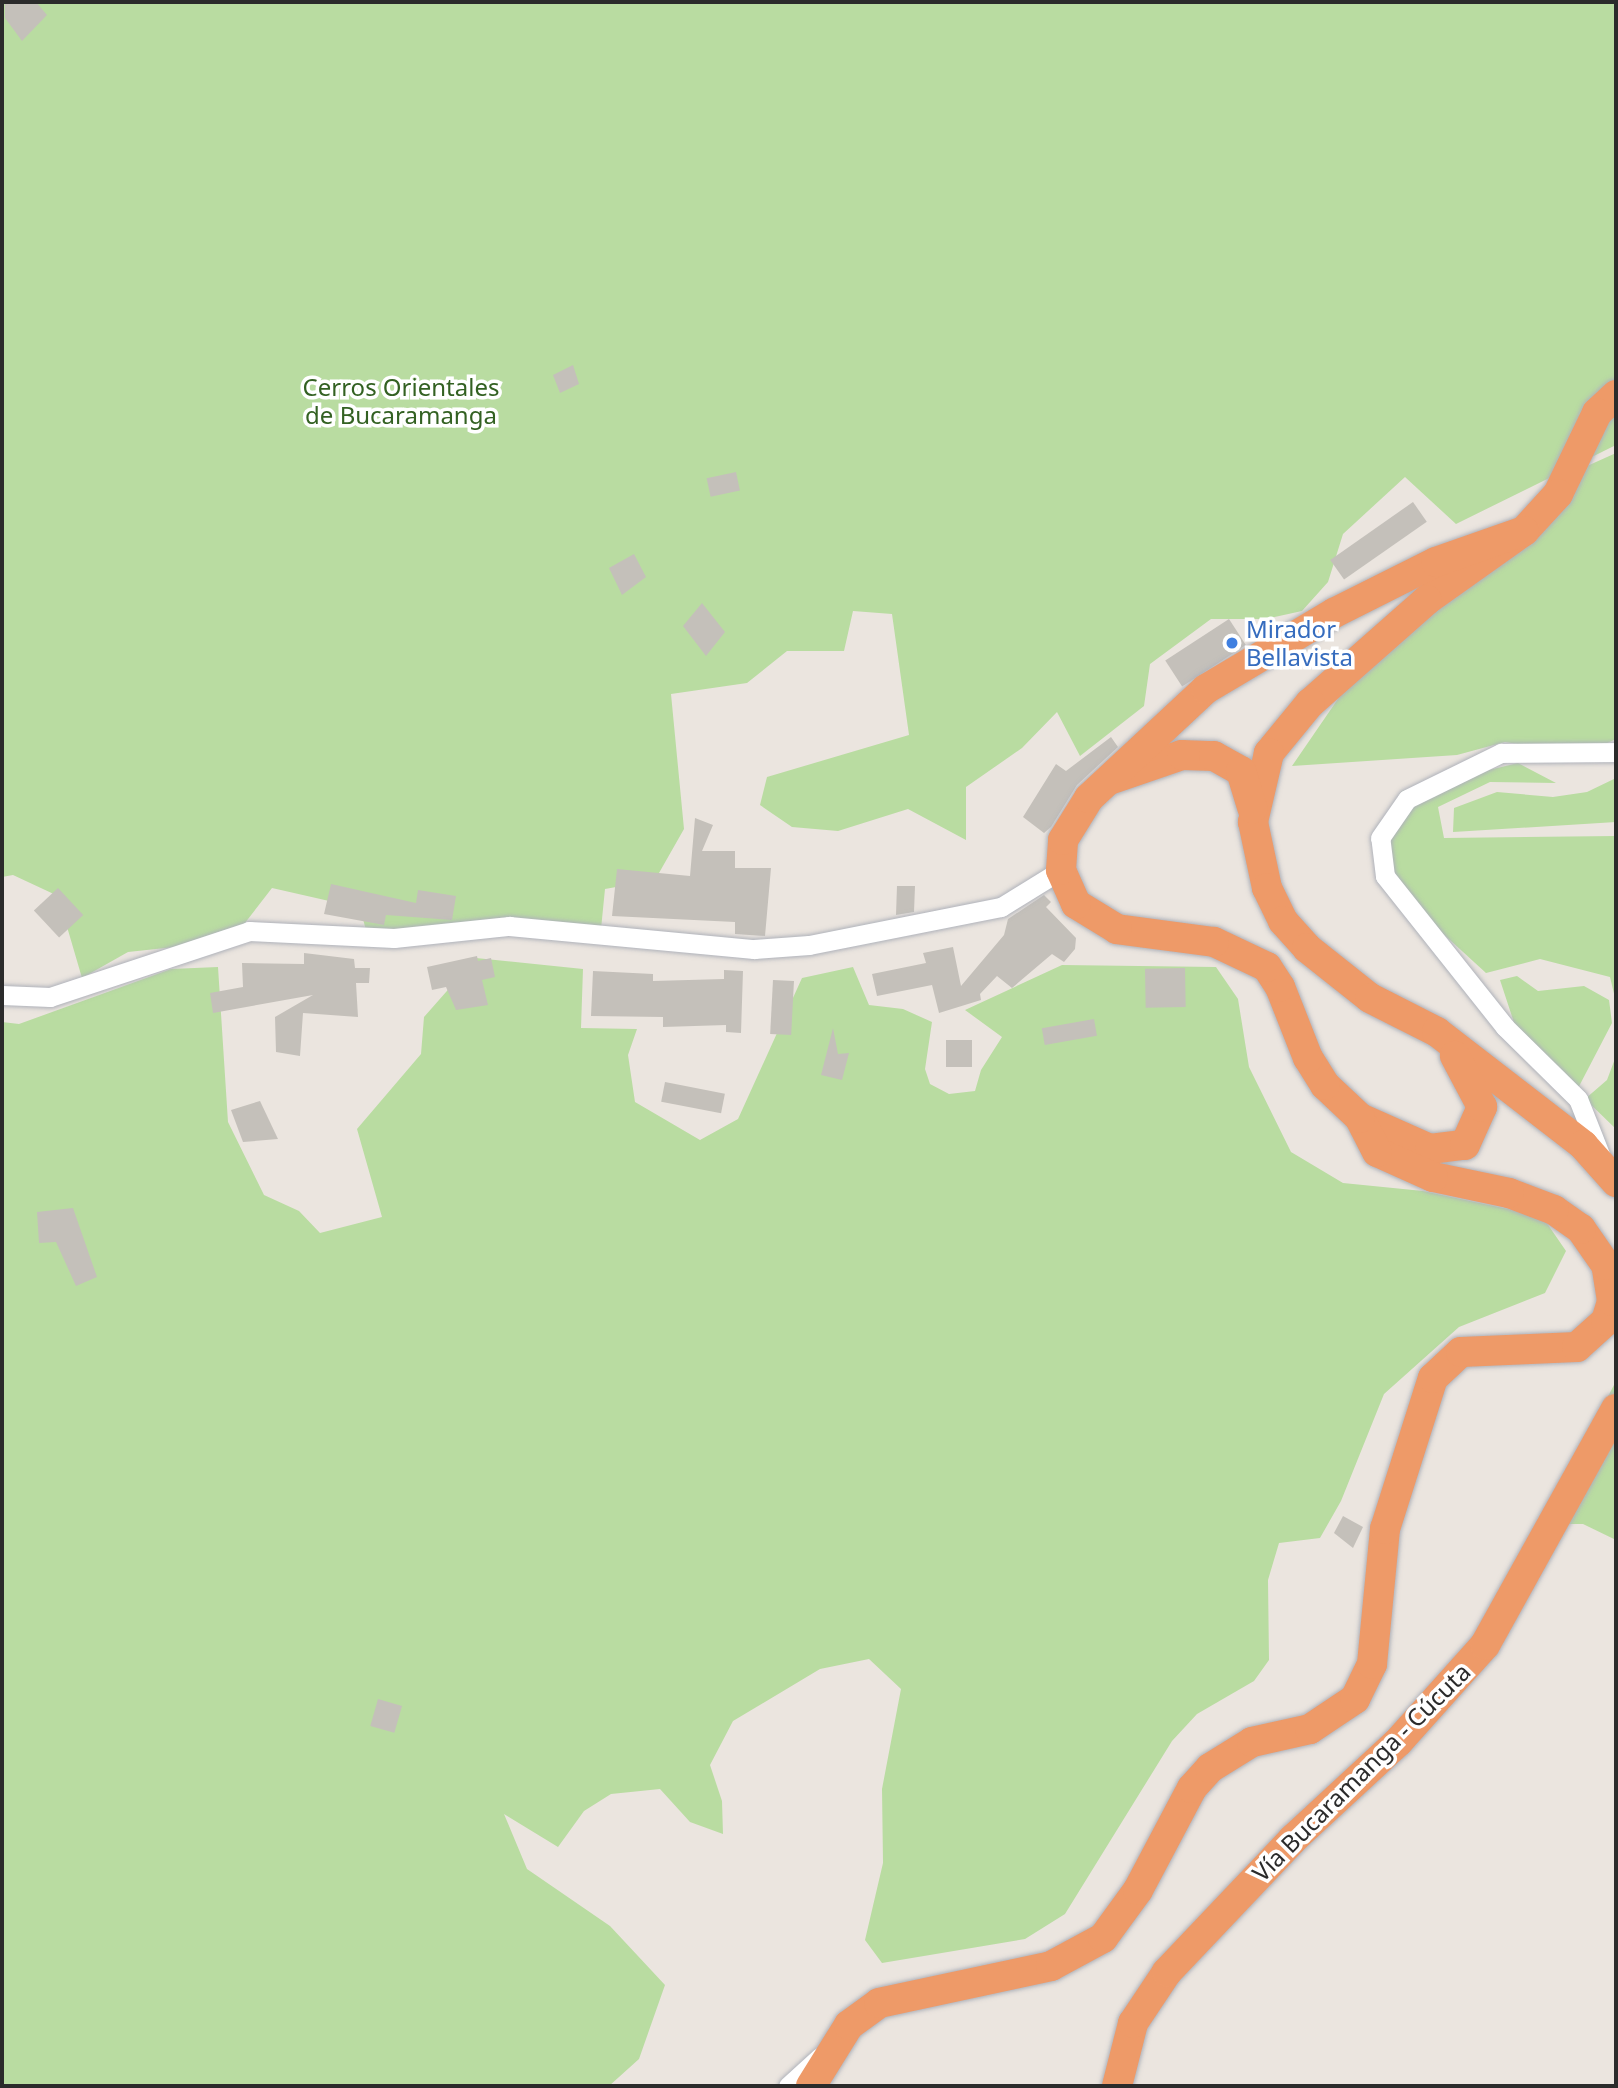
<!DOCTYPE html>
<meta charset="utf-8">
<style>
body{margin:0}
#map{position:relative;width:1618px;height:2088px;overflow:hidden;background:#ebe5df;font-family:"Noto Sans",sans-serif}
div>[style]{position:absolute}
.green>*{inset:0;background:#b9dca1}
.building>*{inset:0;background:#c4c0ba;transform-origin:0 0}
.roads{filter:drop-shadow(0 0 2px #afb2ba) drop-shadow(0 0 2px #afb2ba)}
.minor>*{height:19px;margin:-9.5px;padding:0 9.5px;transform-origin:9.5px;border-radius:9.5px;background:#fff}
.highway>*{height:30px;margin:-15px;padding:0 15px;transform-origin:15px;border-radius:15px;background:#ee9a68}
.dots>*{width:19px;height:19px;translate:-50% -50%;box-sizing:border-box;border:4px solid #fff;border-radius:50%}
span{translate:-50% -50%;white-space:nowrap;text-align:center;line-height:1.15;-webkit-text-stroke:7px #fff;paint-order:stroke}
.park-label{font-size:24px;color:#336122}
.shop-label{font-size:24px;color:#366cbe}
.left{translate:0 -50%;text-align:left}
.street-label{font-size:24px;color:#2b2b2b}
.frame{position:absolute;inset:0;border:4px solid #2b2b2b;pointer-events:none}
</style>
<div id="map">
<div class="green">
<i style="clip-path:polygon(2px 2px,1616px 2px,1616px 445px,1456px 524px,1405px 477px,1343px 534px,1328px 582px,1302px 611px,1266px 619px,1211px 619px,1150px 664px,1144px 706px,1080px 756px,1057px 712px,1022px 748px,966px 787px,966px 840px,908px 809px,838px 831px,792px 827px,760px 805px,767px 777px,909px 735px,892px 614px,853px 611px,844px 651px,787px 651px,747px 683px,671px 694px,684px 829px,655px 880px,605px 889px,600px 939px,475px 921px,370px 945px,360px 908px,272px 888px,231px 941px,128px 952px,82px 978px,58px 896px,13px 875px,2px 877px)"></i>
<i style="clip-path:polygon(1616px 453px,1616px 739px,1583px 754px,1505px 742px,1457px 755px,1292px 766px,1364px 661px,1471px 571px,1547px 484px)"></i>
<i style="clip-path:polygon(1518px 763px,1556px 783px,1490px 782px,1438px 807px,1444px 838px,1616px 836px,1616px 1002px,1610px 977px,1540px 959px,1486px 973px,1439px 930px,1374px 852px,1402px 791px)"></i>
<i style="clip-path:polygon(1616px 778px,1616px 822px,1453px 832px,1454px 808px,1497px 792px,1553px 797px,1587px 792px)"></i>
<i style="clip-path:polygon(476px 958px,583px 969px,581px 1028px,637px 1029px,628px 1055px,635px 1102px,700px 1140px,738px 1119px,802px 978px,853px 967px,869px 1005px,903px 1009px,932px 1022px,925px 1069px,930px 1084px,949px 1094px,975px 1091px,981px 1070px,1002px 1037px,965px 1010px,1062px 965px,1216px 967px,1238px 999px,1249px 1067px,1291px 1152px,1343px 1183px,1423px 1191px,1542px 1216px,1566px 1251px,1545px 1293px,1459px 1327px,1384px 1394px,1341px 1501px,1320px 1538px,1279px 1543px,1268px 1580px,1269px 1660px,1254px 1681px,1197px 1714px,1172px 1741px,1065px 1914px,1025px 1939px,882px 1963px,865px 1940px,883px 1863px,882px 1789px,901px 1689px,869px 1659px,820px 1669px,733px 1721px,710px 1765px,722px 1801px,723px 1834px,690px 1822px,660px 1789px,611px 1794px,584px 1811px,558px 1847px,504px 1814px,527px 1869px,610px 1926px,665px 1985px,639px 2059px,609px 2086px,2px 2086px,2px 1022px,19px 1024px,171px 969px,218px 967px,228px 1122px,264px 1195px,299px 1211px,320px 1233px,382px 1217px,357px 1129px,421px 1054px,424px 1017px)"></i>
<i style="clip-path:polygon(1517px 976px,1538px 991px,1584px 986px,1609px 1000px,1612px 1023px,1575px 1094px,1527px 1062px,1500px 980px)"></i>
<i style="clip-path:polygon(1616px 1056px,1616px 1129px,1585px 1099px,1607px 1080px)"></i>
<i style="clip-path:polygon(1616px 1381px,1616px 1540px,1583px 1524px,1543px 1524px)"></i>
</div>
<div class="building">
<i style="clip-path:polygon(5px 2px,36px 2px,47px 15px,22px 41px,5px 18px)"></i>
<i style="clip-path:polygon(573px 365px,579px 384px,560px 393px,553px 375px)"></i>
<i style="left:736px;top:472px;width:19px;height:30px;rotate:78deg"></i>
<i style="left:1413px;top:502px;width:24px;height:101px;rotate:55deg"></i>
<i style="clip-path:polygon(634px 554px,646px 577px,622px 595px,609px 568px)"></i>
<i style="clip-path:polygon(702px 603px,725px 632px,706px 656px,683px 626px)"></i>
<i style="left:1229px;top:619px;width:31px;height:76px;rotate:57deg"></i>
<i style="clip-path:polygon(1111px 737px,1118px 747px,1077px 785px,1051px 827px,1044px 833px,1023px 817px,1056px 764px,1066px 771px)"></i>
<i style="clip-path:polygon(695px 818px,713px 825px,702px 851px,735px 851px,735px 868px,771px 868px,765px 936px,735px 934px,735px 922px,612px 916px,617px 869px,690px 876px)"></i>
<i style="clip-path:polygon(331px 884px,416px 903px,418px 890px,456px 896px,452px 920px,386px 915px,384px 925px,324px 914px)"></i>
<i style="clip-path:polygon(897px 886px,915px 886px,914px 912px,896px 915px)"></i>
<i style="left:58px;top:888px;width:37px;height:33px;rotate:47deg"></i>
<i style="clip-path:polygon(1044px 895px,1051px 902px,1046px 907px,1076px 938px,1075px 949px,1064px 962px,1052px 954px,1012px 988px,997px 976px,980px 994px,981px 1000px,939px 1013px,932px 985px,877px 996px,872px 974px,926px 963px,923px 953px,953px 947px,961px 986px,1004px 935px,1008px 919px)"></i>
<i style="clip-path:polygon(304px 953px,354px 959px,355px 968px,370px 968px,369px 983px,356px 983px,358px 1017px,303px 1013px,300px 1056px,276px 1052px,275px 1017px,313px 995px,213px 1013px,210px 993px,243px 987px,242px 963px,304px 964px)"></i>
<i style="clip-path:polygon(477px 956px,478px 961px,491px 958px,495px 977px,482px 980px,488px 1005px,456px 1010px,446px 987px,432px 990px,427px 967px)"></i>
<i style="left:1185px;top:968px;width:39px;height:40px;rotate:89deg"></i>
<i style="clip-path:polygon(724px 970px,743px 971px,741px 1033px,726px 1032px,726px 1025px,663px 1027px,663px 1017px,591px 1016px,593px 971px,653px 974px,653px 981px,724px 979px)"></i>
<i style="left:773px;top:980px;width:21px;height:54px;rotate:3deg"></i>
<i style="left:1094px;top:1019px;width:17px;height:53px;rotate:80deg"></i>
<i style="clip-path:polygon(833px 1028px,838px 1054px,849px 1053px,842px 1080px,821px 1075px)"></i>
<i style="left:972px;top:1040px;width:27px;height:26px;rotate:90deg"></i>
<i style="left:665px;top:1082px;width:61px;height:20px;rotate:11deg"></i>
<i style="clip-path:polygon(260px 1101px,278px 1139px,243px 1142px,231px 1110px)"></i>
<i style="clip-path:polygon(73px 1208px,97px 1277px,76px 1286px,56px 1242px,39px 1243px,37px 1212px)"></i>
<i style="clip-path:polygon(1343px 1516px,1363px 1527px,1353px 1548px,1334px 1533px)"></i>
<i style="left:378px;top:1699px;width:25px;height:28px;rotate:16deg"></i>
</div>
<div class="roads">
<div class="minor">
<i style="left:2px;top:995px;width:48px;rotate:2.4deg"></i>
<i style="left:50px;top:997px;width:210px;rotate:-18.3deg"></i>
<i style="left:249px;top:931px;width:145px;rotate:2.8deg"></i>
<i style="left:394px;top:938px;width:116px;rotate:-6deg"></i>
<i style="left:509px;top:926px;width:246px;rotate:5.4deg"></i>
<i style="left:754px;top:949px;width:55px;rotate:-4.2deg"></i>
<i style="left:809px;top:945px;width:196px;rotate:-11.2deg"></i>
<i style="left:1001px;top:907px;width:70px;rotate:-31.7deg"></i>
<i style="left:1601px;top:1157px;width:62px;rotate:-111.6deg"></i>
<i style="left:1578px;top:1099px;width:103px;rotate:-135.4deg"></i>
<i style="left:1505px;top:1027px;width:193px;rotate:-128.5deg"></i>
<i style="left:1385px;top:876px;width:38px;rotate:-97deg"></i>
<i style="left:1380px;top:838px;width:47px;rotate:-55.3deg"></i>
<i style="left:1407px;top:799px;width:105px;rotate:-26.1deg"></i>
<i style="left:1501px;top:753px;width:115px;rotate:-0.5deg"></i>
<i style="left:788px;top:2086px;width:43px;rotate:-42.2deg"></i>
</div>
<div class="highway">
<i style="left:1616px;top:395px;width:26px;rotate:137deg"></i>
<i style="left:1597px;top:413px;width:90px;rotate:115.7deg"></i>
<i style="left:1558px;top:494px;width:50px;rotate:132.6deg"></i>
<i style="left:1524px;top:531px;width:119px;rotate:144.6deg"></i>
<i style="left:1427px;top:600px;width:156px;rotate:138.6deg"></i>
<i style="left:1310px;top:703px;width:65px;rotate:129.4deg"></i>
<i style="left:1269px;top:753px;width:71px;rotate:103.1deg"></i>
<i style="left:1253px;top:822px;width:67px;rotate:78deg"></i>
<i style="left:1267px;top:888px;width:37px;rotate:64deg"></i>
<i style="left:1283px;top:921px;width:36px;rotate:48deg"></i>
<i style="left:1307px;top:948px;width:80px;rotate:38.4deg"></i>
<i style="left:1370px;top:998px;width:75px;rotate:26.9deg"></i>
<i style="left:1437px;top:1032px;width:185px;rotate:37.7deg"></i>
<i style="left:1583px;top:1145px;width:50px;rotate:48.3deg"></i>
<i style="left:1109px;top:780px;width:77px;rotate:-18.9deg"></i>
<i style="left:1182px;top:755px;width:32px;rotate:2deg"></i>
<i style="left:1214px;top:756px;width:31px;rotate:29deg"></i>
<i style="left:1241px;top:771px;width:39px;rotate:73deg"></i>
<i style="left:1360px;top:1118px;width:77px;rotate:23.9deg"></i>
<i style="left:1430px;top:1149px;width:35px;rotate:-7deg"></i>
<i style="left:1465px;top:1145px;width:42px;rotate:-65.9deg"></i>
<i style="left:1482px;top:1107px;width:58px;rotate:-117.9deg"></i>
<i style="left:811px;top:2086px;width:72px;rotate:-58.1deg"></i>
<i style="left:849px;top:2025px;width:37px;rotate:-36deg"></i>
<i style="left:879px;top:2003px;width:176px;rotate:-12.1deg"></i>
<i style="left:1051px;top:1966px;width:59px;rotate:-28.3deg"></i>
<i style="left:1103px;top:1938px;width:59px;rotate:-53.9deg"></i>
<i style="left:1138px;top:1890px;width:115px;rotate:-62.1deg"></i>
<i style="left:1192px;top:1788px;width:27px;rotate:-48deg"></i>
<i style="left:1210px;top:1768px;width:49px;rotate:-31.8deg"></i>
<i style="left:1252px;top:1742px;width:59px;rotate:-12.6deg"></i>
<i style="left:1310px;top:1729px;width:54px;rotate:-33.7deg"></i>
<i style="left:1355px;top:1699px;width:39px;rotate:-64deg"></i>
<i style="left:1372px;top:1664px;width:136px;rotate:-84.5deg"></i>
<i style="left:1385px;top:1529px;width:158px;rotate:-72.4deg"></i>
<i style="left:1433px;top:1378px;width:38px;rotate:-43deg"></i>
<i style="left:1461px;top:1352px;width:116px;rotate:-2.5deg"></i>
<i style="left:1577px;top:1347px;width:39px;rotate:-42deg"></i>
<i style="left:1606px;top:1321px;width:21px;rotate:-73deg"></i>
<i style="left:1612px;top:1301px;width:36px;rotate:-99deg"></i>
<i style="left:1606px;top:1265px;width:44px;rotate:-124.8deg"></i>
<i style="left:1581px;top:1229px;width:33px;rotate:-145deg"></i>
<i style="left:1554px;top:1210px;width:48px;rotate:-159.3deg"></i>
<i style="left:1509px;top:1193px;width:78px;rotate:-168.1deg"></i>
<i style="left:1433px;top:1177px;width:61px;rotate:-155.9deg"></i>
<i style="left:1377px;top:1152px;width:38px;rotate:-117deg"></i>
<i style="left:1360px;top:1118px;width:48px;rotate:-136.7deg"></i>
<i style="left:1325px;top:1085px;width:32px;rotate:-122deg"></i>
<i style="left:1308px;top:1058px;width:76px;rotate:-111.5deg"></i>
<i style="left:1280px;top:987px;width:24px;rotate:-123deg"></i>
<i style="left:1267px;top:967px;width:59px;rotate:-154.7deg"></i>
<i style="left:1214px;top:942px;width:98px;rotate:-172.4deg"></i>
<i style="left:1117px;top:929px;width:48px;rotate:-148.6deg"></i>
<i style="left:1076px;top:904px;width:37px;rotate:-114deg"></i>
<i style="left:1061px;top:870px;width:30px;rotate:-86deg"></i>
<i style="left:1063px;top:840px;width:49px;rotate:-58.2deg"></i>
<i style="left:1089px;top:798px;width:160px;rotate:-43deg"></i>
<i style="left:1206px;top:689px;width:149px;rotate:-30.7deg"></i>
<i style="left:1334px;top:613px;width:114px;rotate:-26.6deg"></i>
<i style="left:1436px;top:562px;width:93px;rotate:-19.4deg"></i>
<i style="left:1117px;top:2086px;width:65px;rotate:-75.7deg"></i>
<i style="left:1133px;top:2023px;width:61px;rotate:-56.3deg"></i>
<i style="left:1167px;top:1972px;width:183px;rotate:-46.5deg"></i>
<i style="left:1293px;top:1839px;width:143px;rotate:-42.7deg"></i>
<i style="left:1398px;top:1742px;width:130px;rotate:-48.1deg"></i>
<i style="left:1485px;top:1645px;width:270px;rotate:-61deg"></i>
</div>
</div>
<div class="dots">
<i style="left:1232px;top:643px;background:#3f7fe0"></i>
</div>
<div class="park-label">
<span style="left:401px;top:401px">Cerros Orientales<br>de Bucaramanga</span>
</div>
<div class="shop-label">
<span class="left" style="left:1246px;top:643px">Mirador<br>Bellavista</span>
</div>
<div class="street-label">
<span style="left:1361px;top:1772px;rotate:-45deg">Vía Bucaramanga - Cúcuta</span>
</div>
<div class="frame"></div>
</div>
